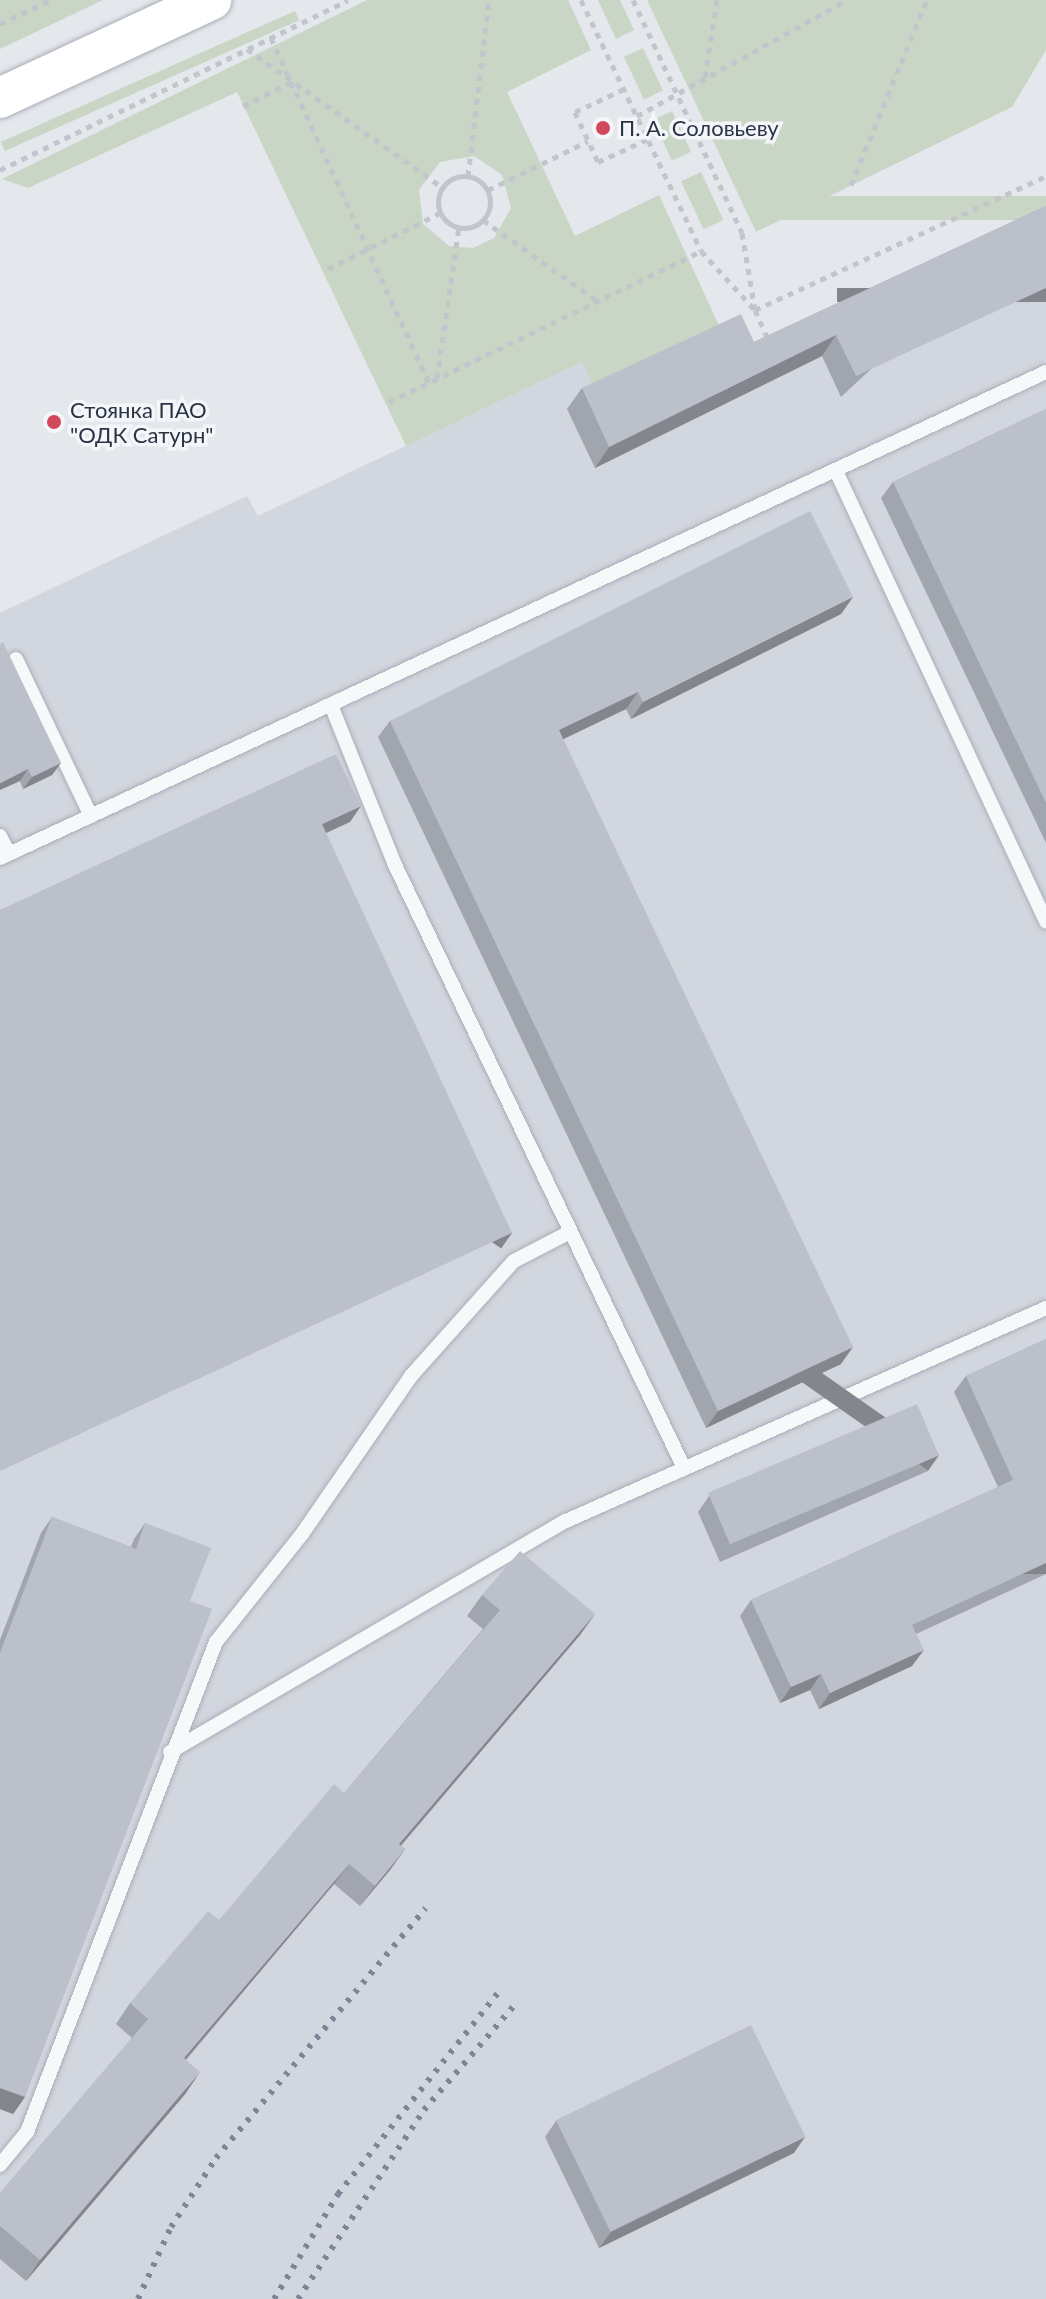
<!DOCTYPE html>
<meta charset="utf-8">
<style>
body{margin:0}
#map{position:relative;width:1046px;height:2299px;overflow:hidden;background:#e4e7ec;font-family:Lato,sans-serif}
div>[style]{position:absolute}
.built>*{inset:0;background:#d2d6de}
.green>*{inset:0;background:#c9d6c5;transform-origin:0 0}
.path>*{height:5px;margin-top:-2.5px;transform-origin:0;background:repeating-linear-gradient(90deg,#c2c5cb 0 6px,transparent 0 12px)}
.path>.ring{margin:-2.5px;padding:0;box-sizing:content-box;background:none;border:5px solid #c2c5cb;border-radius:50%}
.roads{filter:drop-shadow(0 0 2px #a9aeb7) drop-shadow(0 0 2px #a9aeb7)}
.lane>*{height:14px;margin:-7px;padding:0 7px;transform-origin:7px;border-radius:7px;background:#f7f8fa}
.secondary>*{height:40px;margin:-20px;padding:0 20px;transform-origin:20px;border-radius:20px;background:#fff}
.rail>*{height:6px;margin-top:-3px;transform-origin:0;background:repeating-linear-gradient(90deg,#7d8696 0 4px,transparent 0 12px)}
.wall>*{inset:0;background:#a1a5ae}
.shaded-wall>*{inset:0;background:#83868d;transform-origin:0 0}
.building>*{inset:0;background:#bbc0ca;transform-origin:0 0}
.dots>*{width:22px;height:22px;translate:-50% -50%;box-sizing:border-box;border:4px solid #f4f6f9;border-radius:50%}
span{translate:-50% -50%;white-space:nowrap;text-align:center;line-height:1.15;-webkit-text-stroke:7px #f4f6f9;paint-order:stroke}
.poi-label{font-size:22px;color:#2b3445}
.left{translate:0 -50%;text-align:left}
</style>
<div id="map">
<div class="built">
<i style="clip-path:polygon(1046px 220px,1046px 2299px,0 2299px,0 613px,247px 496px,258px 516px,582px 362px,739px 362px)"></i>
</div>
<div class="green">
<i style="clip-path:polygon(0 0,103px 0,0 49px)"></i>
<i style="clip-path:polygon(evenodd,367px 0,568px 0,591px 50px,507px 92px,575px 236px,659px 195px,721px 330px,598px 395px,582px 362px,406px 446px,237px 92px,28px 188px,2px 179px,367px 0,474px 156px,502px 175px,511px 208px,494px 238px,473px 248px,449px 246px,423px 224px,419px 190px,440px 162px,474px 156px)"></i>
<i style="clip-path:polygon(598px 0,620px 0,634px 30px,616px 39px)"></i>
<i style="clip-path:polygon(647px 0,1046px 0,1046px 50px,1012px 107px,756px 232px)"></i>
<i style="left:295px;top:11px;width:10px;height:322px;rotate:66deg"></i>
<i style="left:643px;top:48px;width:47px;height:21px;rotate:65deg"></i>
<i style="left:672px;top:111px;width:45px;height:21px;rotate:65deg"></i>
<i style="left:701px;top:172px;width:53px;height:22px;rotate:65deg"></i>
<i style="left:1046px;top:196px;width:24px;height:276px;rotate:90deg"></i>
</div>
<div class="path">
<i style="left:581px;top:0;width:278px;rotate:64.4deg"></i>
<i style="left:701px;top:251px;width:80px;rotate:47.5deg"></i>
<i style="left:755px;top:310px;width:320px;rotate:-24.7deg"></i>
<i style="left:633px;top:0;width:257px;rotate:64.9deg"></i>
<i style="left:742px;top:233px;width:78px;rotate:80.4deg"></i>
<i style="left:755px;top:310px;width:32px;rotate:66deg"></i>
<i style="left:0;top:24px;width:55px;rotate:-25.6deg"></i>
<i style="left:271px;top:38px;width:379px;rotate:65.4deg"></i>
<i style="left:247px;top:49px;width:239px;rotate:35.3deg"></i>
<i style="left:705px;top:77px;width:78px;rotate:-81.1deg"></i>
<i style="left:624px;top:89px;width:54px;rotate:154.9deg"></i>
<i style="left:575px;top:112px;width:55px;rotate:65.3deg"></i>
<i style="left:598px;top:162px;width:55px;rotate:-24.7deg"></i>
<i style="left:243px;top:106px;width:55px;rotate:-26.1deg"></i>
<i style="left:637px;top:116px;width:240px;rotate:-28.9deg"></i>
<i style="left:0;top:170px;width:387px;rotate:-26deg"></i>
<i class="ring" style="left:438px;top:176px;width:47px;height:47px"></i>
<i style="left:468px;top:176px;width:177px;rotate:-83.2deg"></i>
<i style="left:851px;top:185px;width:200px;rotate:-67.7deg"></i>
<i style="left:488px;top:190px;width:111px;rotate:-26.1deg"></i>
<i style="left:483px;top:220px;width:141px;rotate:35.2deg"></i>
<i style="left:328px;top:269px;width:125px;rotate:-26.6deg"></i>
<i style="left:437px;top:378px;width:153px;rotate:-81.7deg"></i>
<i style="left:389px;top:402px;width:347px;rotate:-25.8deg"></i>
</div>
<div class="roads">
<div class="lane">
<i style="left:836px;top:471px;width:497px;rotate:65deg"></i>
<i style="left:16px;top:659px;width:174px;rotate:64.5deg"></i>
<i style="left:331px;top:705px;width:172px;rotate:68.2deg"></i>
<i style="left:395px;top:865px;width:669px;rotate:64.39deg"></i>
<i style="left:0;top:836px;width:20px;rotate:63deg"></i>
<i style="left:0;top:858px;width:1153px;rotate:-24.92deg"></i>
<i style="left:170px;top:1752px;width:458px;rotate:-30.3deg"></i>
<i style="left:566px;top:1521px;width:525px;rotate:-23.93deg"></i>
<i style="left:0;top:2165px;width:43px;rotate:-50.7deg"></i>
<i style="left:27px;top:2132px;width:525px;rotate:-68.91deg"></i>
<i style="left:216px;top:1642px;width:138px;rotate:-51.5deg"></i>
<i style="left:302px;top:1534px;width:192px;rotate:-55.4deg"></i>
<i style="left:411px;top:1376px;width:154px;rotate:-48.2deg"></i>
<i style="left:514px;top:1261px;width:63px;rotate:-27.4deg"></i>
</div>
<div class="secondary">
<i style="left:0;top:98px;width:233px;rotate:-24.9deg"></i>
</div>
</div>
<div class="rail">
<i style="left:138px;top:2299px;width:79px;rotate:-65.4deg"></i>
<i style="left:171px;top:2227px;width:82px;rotate:-56.9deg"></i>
<i style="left:216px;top:2158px;width:326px;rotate:-50deg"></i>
<i style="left:274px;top:2299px;width:123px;rotate:-58.6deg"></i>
<i style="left:338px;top:2194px;width:256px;rotate:-51.5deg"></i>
<i style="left:298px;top:2299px;width:227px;rotate:-56.3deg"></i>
<i style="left:424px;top:2110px;width:136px;rotate:-49.2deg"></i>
</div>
<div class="wall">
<i style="clip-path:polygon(1046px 206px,841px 397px,822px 356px,595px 468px,567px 409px,582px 388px,754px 342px)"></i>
<i style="clip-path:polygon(1046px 409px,1046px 843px,881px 498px,893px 482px)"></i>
<i style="clip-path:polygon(853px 597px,841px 614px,631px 719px,626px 709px,563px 739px,841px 1364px,706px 1428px,378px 737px,390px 721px)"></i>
<i style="clip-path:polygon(0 644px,61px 763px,52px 775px,23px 789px,20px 781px)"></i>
<i style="clip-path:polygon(1046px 1339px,1046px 1574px,916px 1634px,912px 1666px,819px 1709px,810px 1690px,780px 1703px,740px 1616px,751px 1600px,998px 1487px,954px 1392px,966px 1376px)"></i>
<i style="clip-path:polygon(939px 1455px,928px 1471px,720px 1562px,698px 1512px,709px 1496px)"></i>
<i style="clip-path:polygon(52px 1517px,131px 1547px,134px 1539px,145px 1523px,190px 1601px,25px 2097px,13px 2114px,0 2109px,0 1640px,41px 1533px)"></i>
<i style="clip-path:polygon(482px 1595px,595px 1614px,580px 1635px,401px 1846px,405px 1849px,390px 1870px,360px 1906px,334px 1884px,186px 2060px,186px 2093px,26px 2281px,0 2259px,0 2193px,132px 2038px,116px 2024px,130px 2003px,219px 1920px,344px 1793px,483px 1629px,467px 1616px)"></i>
<i style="clip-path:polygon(556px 2121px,794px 2153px,599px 2248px,545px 2137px)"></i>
</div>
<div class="shaded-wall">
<i style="left:1046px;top:288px;width:14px;height:209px;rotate:90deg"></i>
<i style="clip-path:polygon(836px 335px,822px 356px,595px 468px,609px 447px)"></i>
<i style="clip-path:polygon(853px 597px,841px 614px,631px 719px,643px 702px)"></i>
<i style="clip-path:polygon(638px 692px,626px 709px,547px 747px,559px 730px)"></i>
<i style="clip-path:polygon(61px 763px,52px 775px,23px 789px,32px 777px)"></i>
<i style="clip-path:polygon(28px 769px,20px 781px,0 790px,0 783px)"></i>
<i style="clip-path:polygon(361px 806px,350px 822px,311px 840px,322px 824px)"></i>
<i style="left:512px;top:1233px;width:19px;height:565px;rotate:125deg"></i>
<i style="clip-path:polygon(853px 1347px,841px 1364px,706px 1428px,718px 1411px)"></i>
<i style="left:939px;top:1455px;width:19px;height:227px;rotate:125deg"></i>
<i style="left:1046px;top:1563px;width:11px;height:148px;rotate:90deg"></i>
<i style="clip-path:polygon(595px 1614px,580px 1635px,384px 1865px,399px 1844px)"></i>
<i style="clip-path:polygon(924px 1650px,912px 1666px,819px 1709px,830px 1693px)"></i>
<i style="clip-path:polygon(821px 1674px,810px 1690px,780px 1703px,791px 1687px)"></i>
<i style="clip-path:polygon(405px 1849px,390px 1870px,360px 1906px,375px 1886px)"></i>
<i style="clip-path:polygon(349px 1864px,334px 1884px,169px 2079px,184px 2058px)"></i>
<i style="clip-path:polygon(200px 2072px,186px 2093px,26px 2281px,40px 2260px)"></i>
<i style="clip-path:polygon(0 2088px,25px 2097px,13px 2114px,0 2109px)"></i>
<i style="clip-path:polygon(805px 2137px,794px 2153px,599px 2248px,611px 2232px)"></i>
</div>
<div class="building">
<i style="clip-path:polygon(1046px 206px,1046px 288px,856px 376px,836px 335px,609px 447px,582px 388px,741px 314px,754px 342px)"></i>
<i style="clip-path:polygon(1046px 409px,1046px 803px,893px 482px)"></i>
<i style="clip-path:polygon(810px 511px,853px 597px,643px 702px,638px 692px,559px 730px,853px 1347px,718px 1411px,390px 721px)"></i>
<i style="clip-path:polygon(3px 642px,61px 763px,32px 777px,28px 769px,0 783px,0 644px)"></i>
<i style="clip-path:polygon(336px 754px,361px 806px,322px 824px,512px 1233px,0 1471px,0 910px)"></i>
<i style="clip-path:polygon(1046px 1339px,1046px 1563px,912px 1625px,924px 1650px,830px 1693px,821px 1674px,791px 1687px,751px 1600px,1013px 1480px,966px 1376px)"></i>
<i style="left:917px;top:1404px;width:56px;height:227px;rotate:67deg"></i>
<i style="clip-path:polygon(52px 1517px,136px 1549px,145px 1523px,211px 1548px,190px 1601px,212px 1609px,25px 2097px,0 2088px,0 1653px)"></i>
<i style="clip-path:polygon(520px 1551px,595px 1614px,399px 1844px,405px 1849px,375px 1886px,349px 1864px,184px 2058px,200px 2072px,40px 2260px,0 2226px,0 2193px,148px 2019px,130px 2003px,208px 1911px,219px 1920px,334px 1784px,344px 1793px,500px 1610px,482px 1595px)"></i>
<i style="left:751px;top:2025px;width:124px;height:217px;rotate:64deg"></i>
</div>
<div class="dots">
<i style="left:603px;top:128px;background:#d1495b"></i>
<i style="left:54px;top:422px;background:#d1495b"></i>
</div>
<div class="poi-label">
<span class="left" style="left:619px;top:128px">П. А. Соловьеву</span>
<span class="left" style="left:70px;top:422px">Стоянка ПАО<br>"ОДК Сатурн"</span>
</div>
</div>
